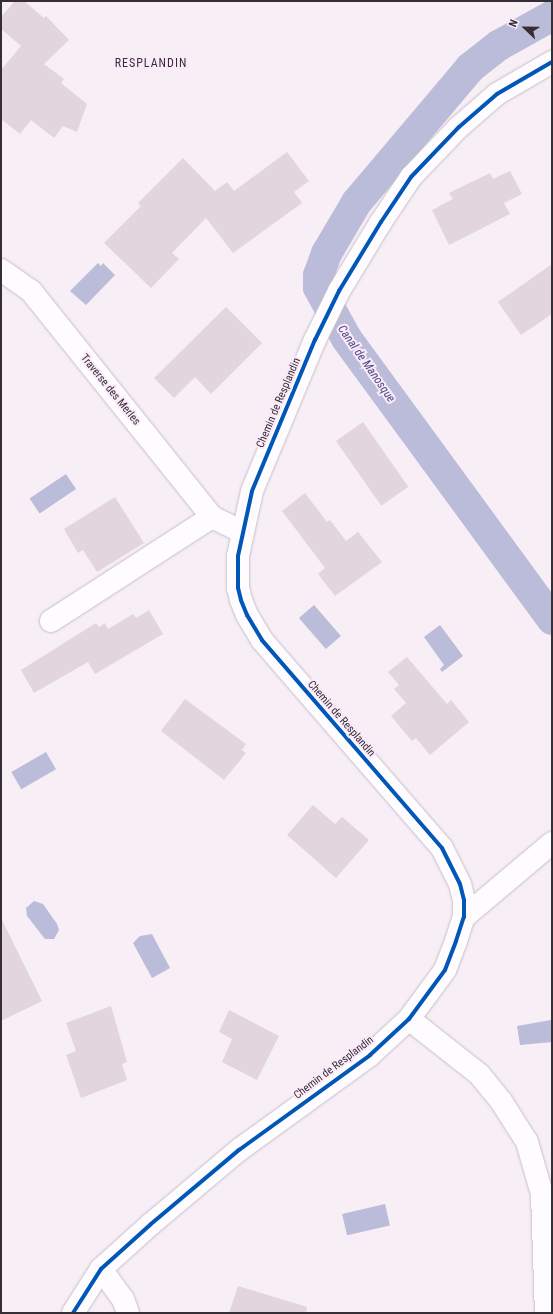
<!DOCTYPE html>
<style>
body{margin:0}
#map{position:relative;width:553px;height:1314px;overflow:hidden;background:#f8eef6;font-family:"Roboto Condensed",sans-serif}
div>[style]{position:absolute}
.water>*{inset:0;background:#bbbcd9;transform-origin:0 0}
.canal>*{height:31px;margin:-15.5px;padding:0 15.5px;transform-origin:15.5px;border-radius:15.5px;background:#bbbcd9}
.building>*{inset:0;background:#e2d5dc;transform-origin:0 0}
.roads{filter:drop-shadow(0 0 1px #c6bfc6) drop-shadow(0 0 1px #c6bfc6)}
.minor>*{height:22px;margin:-11px;padding:0 11px;transform-origin:11px;border-radius:11px;background:#fefcfe}
.tertiary>*{height:22px;margin:-11px;padding:0 11px;transform-origin:11px;border-radius:11px;background:#fefcfe}
.cycleway>*{height:4px;margin:-2px;padding:0 2px;transform-origin:2px;border-radius:2px;background:#0057b8}
span{translate:-50% -50%;white-space:nowrap;text-align:center;line-height:1.15;-webkit-text-stroke:4px #fbebfa;paint-order:stroke}
.street-label{font-size:11px;color:#352f35}
.neighbourhood-label{font-size:12px;color:#352f35;letter-spacing:1px}
.water-label{font-size:12px;color:#494c81;font-style:italic}
.frame{position:absolute;inset:0;border:2px solid #352f35;pointer-events:none}
.north{position:absolute;left:505px;top:8px;width:40px;height:40px;-webkit-text-stroke:3px #fbebfa;paint-order:stroke;rotate:292deg;font-size:11px;font-weight:700;line-height:16px;text-align:center;color:#352f35}
.north::after{content:'';display:block;margin:auto;width:14px;height:18px;background:#352f35;clip-path:polygon(50% 0,100% 100%,50% 72%,0 100%)}
</style>
<div id="map">
<div class="water">
<i style="clip-path:polygon(98px 263px,101px 266px,103px 263px,115px 275px,86px 305px,70px 291px)"></i>
<i style="left:66px;top:474px;width:18px;height:44px;rotate:56deg"></i>
<i style="left:314px;top:605px;width:41px;height:20px;rotate:49deg"></i>
<i style="clip-path:polygon(440px 625px,463px 656px,442px 672px,440px 669px,444px 665px,424px 637px)"></i>
<i style="left:46px;top:752px;width:20px;height:40px;rotate:60deg"></i>
<i style="clip-path:polygon(34px 901px,43px 904px,57px 924px,59px 930px,54px 939px,45px 939px,27px 916px,26px 908px)"></i>
<i style="clip-path:polygon(152px 934px,170px 968px,152px 978px,133px 943px,140px 936px)"></i>
<i style="clip-path:polygon(551px 1020px,552px 1042px,520px 1045px,517px 1026px)"></i>
<i style="left:385px;top:1204px;width:22px;height:44px;rotate:77deg"></i>
</div>
<div class="canal">
<i style="left:552px;top:15px;width:62px;rotate:150.9deg"></i>
<i style="left:498px;top:45px;width:36px;rotate:142deg"></i>
<i style="left:470px;top:67px;width:177px;rotate:130.2deg"></i>
<i style="left:356px;top:202px;width:59px;rotate:120.5deg"></i>
<i style="left:326px;top:253px;width:23px;rotate:110deg"></i>
<i style="left:318px;top:275px;width:12px;rotate:90deg"></i>
<i style="left:318px;top:287px;width:58px;rotate:61.2deg"></i>
<i style="left:346px;top:338px;width:348px;rotate:53.8deg"></i>
</div>
<div class="building">
<i style="clip-path:polygon(15px 1px,24px 1px,44px 18px,46px 16px,69px 40px,44px 64px,64px 79px,61px 83px,87px 104px,77px 132px,63px 126px,54px 138px,31px 120px,20px 134px,1px 119px,1px 70px,21px 46px,1px 29px,1px 17px)"></i>
<i style="clip-path:polygon(287px 152px,309px 181px,294px 192px,302px 203px,233px 253px,206px 218px,172px 253px,179px 259px,151px 288px,104px 243px,141px 206px,138px 203px,183px 158px,215px 191px,227px 182px,234px 191px)"></i>
<i style="clip-path:polygon(510px 171px,522px 194px,504px 203px,510px 214px,449px 245px,432px 210px,453px 199px,449px 193px,490px 173px,493px 179px)"></i>
<i style="clip-path:polygon(552px 264px,552px 314px,521px 335px,498px 302px)"></i>
<i style="clip-path:polygon(226px 307px,262px 343px,211px 394px,195px 377px,174px 398px,154px 378px)"></i>
<i style="left:363px;top:422px;width:79px;height:33px;rotate:55deg"></i>
<i style="clip-path:polygon(305px 493px,327px 522px,330px 520px,346px 541px,358px 532px,382px 562px,335px 596px,318px 574px,325px 568px,282px 511px)"></i>
<i style="clip-path:polygon(115px 497px,144px 543px,97px 572px,83px 550px,78px 553px,64px 529px)"></i>
<i style="clip-path:polygon(149px 610px,163px 634px,95px 674px,88px 662px,34px 693px,21px 670px,96px 623px,99px 627px,105px 623px,108px 629px,133px 614px,136px 618px)"></i>
<i style="clip-path:polygon(407px 657px,447px 704px,451px 700px,469px 722px,430px 755px,416px 738px,412px 741px,391px 716px,406px 703px,394px 689px,399px 685px,388px 672px)"></i>
<i style="clip-path:polygon(185px 699px,246px 744px,242px 750px,246px 753px,224px 780px,161px 731px)"></i>
<i style="clip-path:polygon(313px 805px,335px 824px,342px 817px,369px 840px,336px 878px,287px 835px)"></i>
<i style="clip-path:polygon(1px 918px,42px 1001px,1px 1021px)"></i>
<i style="clip-path:polygon(111px 1006px,127px 1062px,122px 1064px,127px 1080px,81px 1098px,66px 1055px,76px 1051px,66px 1023px)"></i>
<i style="clip-path:polygon(229px 1010px,279px 1036px,257px 1080px,222px 1062px,232px 1039px,219px 1032px)"></i>
<i style="clip-path:polygon(238px 1286px,307px 1307px,306px 1313px,229px 1313px)"></i>
</div>
<div class="roads">
<div class="minor">
<i style="left:1px;top:270px;width:37px;rotate:35deg"></i>
<i style="left:31px;top:291px;width:290px;rotate:51.3deg"></i>
<i style="left:212px;top:517px;width:32px;rotate:26deg"></i>
<i style="left:51px;top:621px;width:192px;rotate:-32.9deg"></i>
<i style="left:464px;top:917px;width:115px;rotate:-40.1deg"></i>
<i style="left:409px;top:1019px;width:89px;rotate:38.2deg"></i>
<i style="left:479px;top:1074px;width:35px;rotate:51deg"></i>
<i style="left:501px;top:1101px;width:49px;rotate:57.6deg"></i>
<i style="left:527px;top:1142px;width:54px;rotate:73.9deg"></i>
<i style="left:542px;top:1194px;width:119px;rotate:88.1deg"></i>
<i style="left:101px;top:1269px;width:37px;rotate:54deg"></i>
<i style="left:123px;top:1299px;width:15px;rotate:70deg"></i>
</div>
<div class="tertiary">
<i style="left:73px;top:1313px;width:52px;rotate:-57.5deg"></i>
<i style="left:101px;top:1269px;width:67px;rotate:-42deg"></i>
<i style="left:151px;top:1224px;width:115px;rotate:-40.1deg"></i>
<i style="left:239px;top:1150px;width:162px;rotate:-35.9deg"></i>
<i style="left:370px;top:1055px;width:53px;rotate:-42.7deg"></i>
<i style="left:409px;top:1019px;width:61px;rotate:-53.7deg"></i>
<i style="left:445px;top:970px;width:31px;rotate:-69deg"></i>
<i style="left:456px;top:941px;width:25px;rotate:-72deg"></i>
<i style="left:464px;top:917px;width:17px;rotate:-90deg"></i>
<i style="left:464px;top:900px;width:16px;rotate:-104deg"></i>
<i style="left:460px;top:884px;width:40px;rotate:-116.6deg"></i>
<i style="left:442px;top:848px;width:275px;rotate:-130.9deg"></i>
<i style="left:262px;top:640px;width:29px;rotate:-121deg"></i>
<i style="left:247px;top:615px;width:16px;rotate:-112deg"></i>
<i style="left:241px;top:600px;width:12px;rotate:-104deg"></i>
<i style="left:238px;top:588px;width:32px;rotate:-90deg"></i>
<i style="left:238px;top:556px;width:66px;rotate:-77.8deg"></i>
<i style="left:252px;top:491px;width:164px;rotate:-67.4deg"></i>
<i style="left:315px;top:340px;width:55px;rotate:-63.9deg"></i>
<i style="left:339px;top:291px;width:81px;rotate:-58.7deg"></i>
<i style="left:381px;top:222px;width:54px;rotate:-56.3deg"></i>
<i style="left:411px;top:177px;width:69px;rotate:-46.2deg"></i>
<i style="left:459px;top:127px;width:50px;rotate:-41deg"></i>
<i style="left:497px;top:94px;width:64px;rotate:-30.2deg"></i>
</div>
</div>
<div class="cycleway">
<i style="left:73px;top:1313px;width:52px;rotate:-57.5deg"></i>
<i style="left:101px;top:1269px;width:67px;rotate:-42deg"></i>
<i style="left:151px;top:1224px;width:115px;rotate:-40.1deg"></i>
<i style="left:239px;top:1150px;width:162px;rotate:-35.9deg"></i>
<i style="left:370px;top:1055px;width:53px;rotate:-42.7deg"></i>
<i style="left:409px;top:1019px;width:61px;rotate:-53.7deg"></i>
<i style="left:445px;top:970px;width:31px;rotate:-69deg"></i>
<i style="left:456px;top:941px;width:25px;rotate:-72deg"></i>
<i style="left:464px;top:917px;width:17px;rotate:-90deg"></i>
<i style="left:464px;top:900px;width:16px;rotate:-104deg"></i>
<i style="left:460px;top:884px;width:40px;rotate:-116.6deg"></i>
<i style="left:442px;top:848px;width:275px;rotate:-130.9deg"></i>
<i style="left:262px;top:640px;width:29px;rotate:-121deg"></i>
<i style="left:247px;top:615px;width:16px;rotate:-112deg"></i>
<i style="left:241px;top:600px;width:12px;rotate:-104deg"></i>
<i style="left:238px;top:588px;width:32px;rotate:-90deg"></i>
<i style="left:238px;top:556px;width:66px;rotate:-77.8deg"></i>
<i style="left:252px;top:491px;width:164px;rotate:-67.4deg"></i>
<i style="left:315px;top:340px;width:55px;rotate:-63.9deg"></i>
<i style="left:339px;top:291px;width:81px;rotate:-58.7deg"></i>
<i style="left:381px;top:222px;width:54px;rotate:-56.3deg"></i>
<i style="left:411px;top:177px;width:69px;rotate:-46.2deg"></i>
<i style="left:459px;top:127px;width:50px;rotate:-41deg"></i>
<i style="left:497px;top:94px;width:64px;rotate:-30.2deg"></i>
</div>
<div class="street-label">
<span style="left:110px;top:390px;rotate:51deg">Traverse des Merles</span>
<span style="left:279px;top:403px;rotate:-67deg">Chemin de Resplandin</span>
<span style="left:341px;top:719px;rotate:49deg">Chemin de Resplandin</span>
<span style="left:334px;top:1068px;rotate:-37deg">Chemin de Resplandin</span>
</div>
<div class="neighbourhood-label">
<span style="left:151px;top:64px">RESPLANDIN</span>
</div>
<div class="water-label">
<span style="left:366px;top:364px;rotate:55deg">Canal de Manosque</span>
</div>
<div class="frame"></div>
<div class="north">N</div>
</div>
